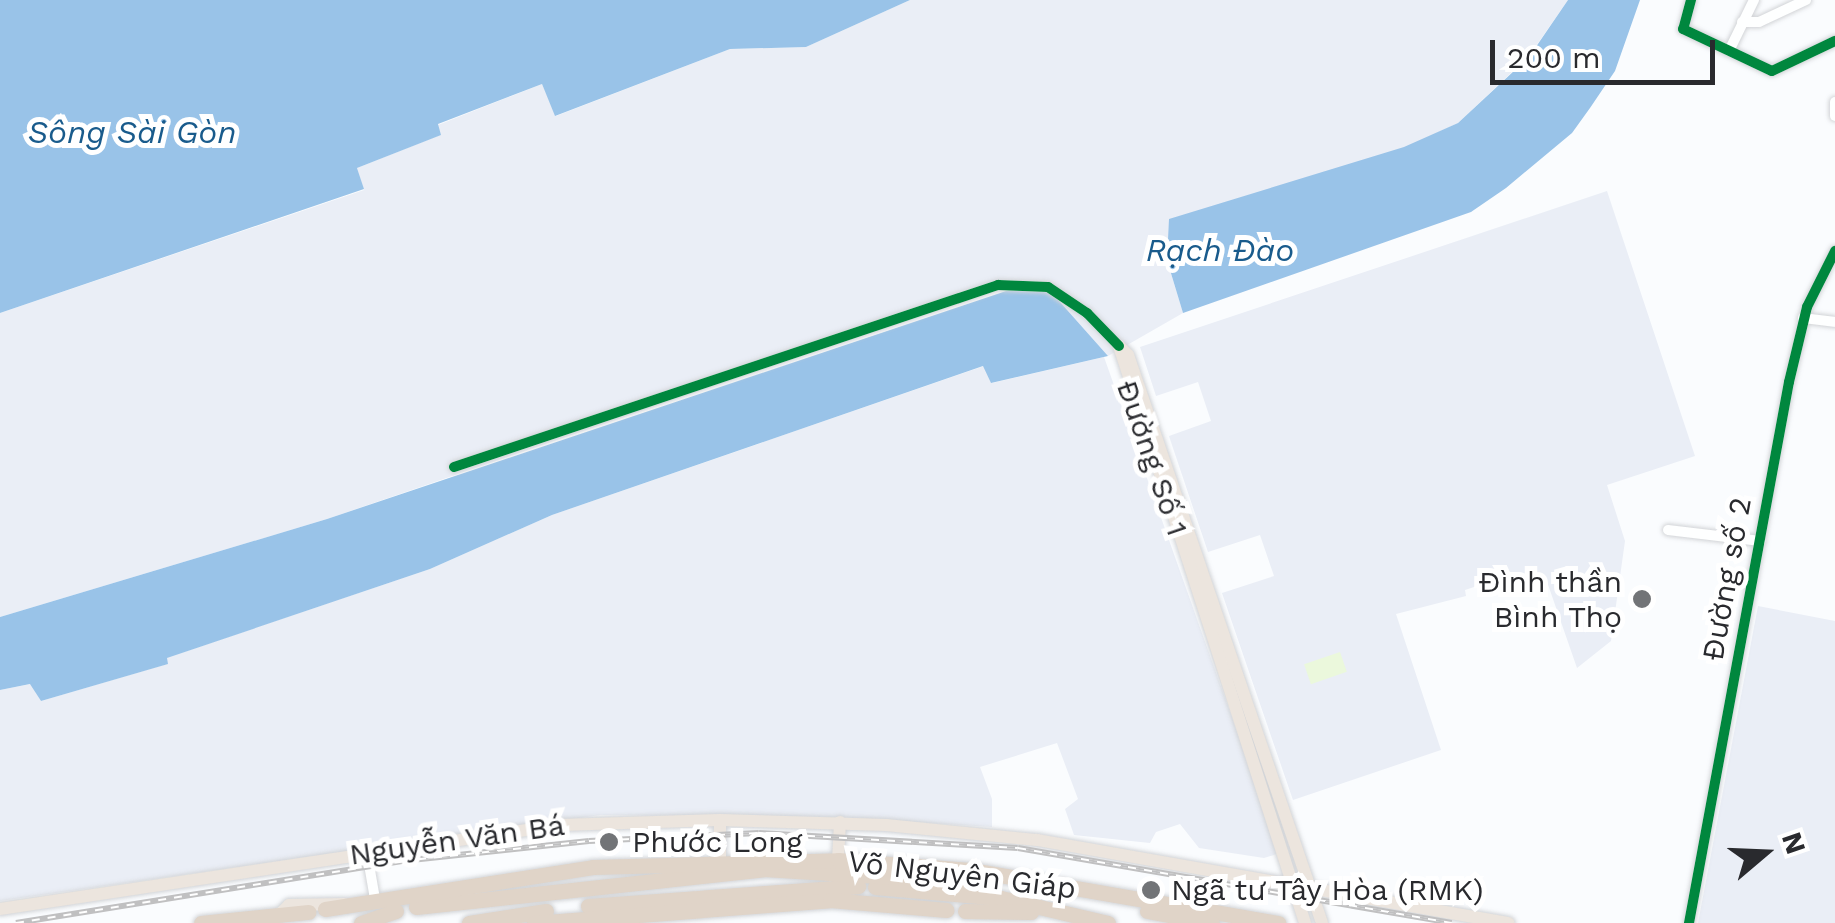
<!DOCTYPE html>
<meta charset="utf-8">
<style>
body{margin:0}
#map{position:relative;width:1835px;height:923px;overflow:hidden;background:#fafcfe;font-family:"Work Sans",sans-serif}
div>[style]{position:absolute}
.built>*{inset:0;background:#eaeef6}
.green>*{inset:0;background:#ebf8dc;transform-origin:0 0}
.water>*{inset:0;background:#99c3e8}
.roads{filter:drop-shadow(0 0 2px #d2d4d7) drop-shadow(0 0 2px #d2d4d7)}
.minor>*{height:10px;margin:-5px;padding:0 5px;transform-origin:5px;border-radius:5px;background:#feffff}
.major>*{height:12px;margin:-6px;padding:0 6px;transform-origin:6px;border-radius:6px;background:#ece5de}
.highway>*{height:15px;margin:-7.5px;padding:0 7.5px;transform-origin:7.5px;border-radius:7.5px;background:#e0d4c8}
.rail>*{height:6px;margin-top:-3px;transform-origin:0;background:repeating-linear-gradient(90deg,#fff 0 8px,#c0c0c1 0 16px);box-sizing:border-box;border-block:2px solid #c0c0c1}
.cycleway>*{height:10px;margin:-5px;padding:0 5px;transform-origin:5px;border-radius:5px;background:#00873e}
.dots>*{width:28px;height:28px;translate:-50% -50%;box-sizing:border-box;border:5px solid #fff;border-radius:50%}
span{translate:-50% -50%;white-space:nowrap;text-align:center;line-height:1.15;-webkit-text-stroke:10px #fff;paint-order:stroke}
.street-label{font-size:30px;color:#292a2e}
.poi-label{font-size:30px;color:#292a2e}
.right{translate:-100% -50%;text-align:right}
.left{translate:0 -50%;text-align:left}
.water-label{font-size:32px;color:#195b8c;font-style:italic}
.north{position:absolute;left:1715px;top:803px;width:100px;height:100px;-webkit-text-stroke:8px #fff;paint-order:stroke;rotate:71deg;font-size:28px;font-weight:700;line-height:40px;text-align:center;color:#292a2e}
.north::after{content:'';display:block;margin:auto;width:35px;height:45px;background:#292a2e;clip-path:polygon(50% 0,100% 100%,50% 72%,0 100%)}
.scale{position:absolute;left:1490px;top:40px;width:225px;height:45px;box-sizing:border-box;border:5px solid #292a2e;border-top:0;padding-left:12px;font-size:30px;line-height:35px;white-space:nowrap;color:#292a2e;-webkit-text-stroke:8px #fff;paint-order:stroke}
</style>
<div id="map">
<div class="built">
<i style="clip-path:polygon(910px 0,1568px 0,1529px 56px,1458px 123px,1167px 260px,1183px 313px,1108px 356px,1052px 293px,1000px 288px,327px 519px,0 617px,0 313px,364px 190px,357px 168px,440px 135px,438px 125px,542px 84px,556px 116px,730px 49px,806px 47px)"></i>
<i style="clip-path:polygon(1607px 191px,1695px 456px,1607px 485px,1625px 541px,1611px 641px,1577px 668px,1545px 576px,1514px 586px,1510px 575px,1465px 590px,1466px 596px,1396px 614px,1441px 750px,1293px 800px,1222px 593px,1274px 576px,1260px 535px,1208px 552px,1169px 436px,1211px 421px,1198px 382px,1156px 396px,1140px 347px)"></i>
<i style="clip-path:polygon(1104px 357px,1280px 853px,1264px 858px,1199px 848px,1180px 824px,1156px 832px,1150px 843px,1074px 835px,1065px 809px,1078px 799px,1057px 743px,980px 767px,992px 799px,992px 827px,836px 817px,600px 815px,0 901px,0 690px,31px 684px,41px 701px,167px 664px,166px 658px,430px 569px,552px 515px,984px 366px,992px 383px)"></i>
<i style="clip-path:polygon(1758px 606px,1835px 621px,1835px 923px,1698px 923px)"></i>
</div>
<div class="green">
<i style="left:1340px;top:652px;width:21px;height:38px;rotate:71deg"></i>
</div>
<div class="water">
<i style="clip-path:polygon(0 0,910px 0,806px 47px,730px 49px,555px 116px,542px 84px,438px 124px,441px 135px,357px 168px,364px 189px,0 313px)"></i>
<i style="clip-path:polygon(1568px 0,1640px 0,1615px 71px,1590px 108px,1572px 133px,1506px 188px,1471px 212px,1183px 313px,1167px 260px,1169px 219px,1404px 147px,1458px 123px,1529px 57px)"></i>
<i style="clip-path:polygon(1021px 286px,1052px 293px,1108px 356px,991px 383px,983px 366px,552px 515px,430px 569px,167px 658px,168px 664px,41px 701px,30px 684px,0 690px,0 617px,327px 519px)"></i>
</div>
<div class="roads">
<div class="minor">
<i style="left:1691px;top:0;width:30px;rotate:105deg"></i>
<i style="left:1683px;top:29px;width:98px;rotate:25.3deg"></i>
<i style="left:1772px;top:71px;width:70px;rotate:-25.5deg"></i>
<i style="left:1742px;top:22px;width:17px"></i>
<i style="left:1759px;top:22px;width:52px;rotate:-25.1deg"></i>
<i style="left:1729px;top:51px;width:57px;rotate:-63.9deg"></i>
<i style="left:1835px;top:102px;width:14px;rotate:90deg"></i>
<i style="left:1803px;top:318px;width:32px;rotate:7deg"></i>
<i style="left:454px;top:467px;width:574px;rotate:-18.5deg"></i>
<i style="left:998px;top:285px;width:50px;rotate:2.3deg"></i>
<i style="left:1048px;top:287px;width:47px;rotate:33.7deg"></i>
<i style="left:1087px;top:313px;width:46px;rotate:45.9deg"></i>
<i style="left:1668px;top:530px;width:93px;rotate:6.8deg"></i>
<i style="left:367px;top:853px;width:47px;rotate:80.1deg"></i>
<i style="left:1689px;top:923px;width:550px;rotate:-79.53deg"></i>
<i style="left:1789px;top:382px;width:77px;rotate:-76.5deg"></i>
<i style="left:1807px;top:307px;width:63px;rotate:-63.4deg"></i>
</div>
<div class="major">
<i style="left:1119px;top:346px;width:13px;rotate:45deg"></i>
<i style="left:1128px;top:355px;width:600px;rotate:71.14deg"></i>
<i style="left:1119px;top:346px;width:606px;rotate:72.13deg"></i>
<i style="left:720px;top:820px;width:51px;rotate:90deg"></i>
<i style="left:838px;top:860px;width:38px;rotate:-87deg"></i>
<i style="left:0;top:909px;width:566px;rotate:-8.53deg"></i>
<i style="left:560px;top:825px;width:160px;rotate:-1.8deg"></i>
<i style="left:720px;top:820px;width:166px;rotate:1.7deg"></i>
<i style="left:886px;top:825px;width:152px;rotate:5.7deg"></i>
<i style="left:1037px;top:840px;width:479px;rotate:10deg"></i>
<i style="left:277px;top:917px;width:17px;rotate:-45deg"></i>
<i style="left:289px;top:905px;width:55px;rotate:-1deg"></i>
</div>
<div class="highway">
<i style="left:875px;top:887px;width:126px;rotate:5deg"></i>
<i style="left:1001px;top:898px;width:110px;rotate:13.2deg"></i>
<i style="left:588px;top:906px;width:271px;rotate:-4.2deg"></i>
<i style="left:416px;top:907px;width:350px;rotate:-6.2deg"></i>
<i style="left:764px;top:869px;width:228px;rotate:3.5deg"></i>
<i style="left:325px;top:909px;width:271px;rotate:-8.9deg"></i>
<i style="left:593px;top:867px;width:245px;rotate:-1.6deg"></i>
<i style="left:838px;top:860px;width:133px;rotate:4.3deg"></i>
<i style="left:971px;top:870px;width:312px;rotate:9.8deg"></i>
<i style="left:965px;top:911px;width:66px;rotate:0.9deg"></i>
<i style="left:1147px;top:911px;width:66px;rotate:10.5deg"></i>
<i style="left:201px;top:923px;width:108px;rotate:-5.9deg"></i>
<i style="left:361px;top:923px;width:37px;rotate:-19deg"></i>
<i style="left:469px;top:923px;width:78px;rotate:-8.9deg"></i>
<i style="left:534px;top:923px;width:297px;rotate:-4.4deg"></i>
<i style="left:830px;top:900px;width:117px;rotate:4.9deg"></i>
</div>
</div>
<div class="rail">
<i style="left:16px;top:923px;width:391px;rotate:-9.1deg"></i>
<i style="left:402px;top:861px;width:188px;rotate:-6.1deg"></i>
<i style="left:589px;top:841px;width:170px;rotate:-2.7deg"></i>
<i style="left:759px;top:833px;width:259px;rotate:3.3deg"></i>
<i style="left:1018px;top:848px;width:440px;rotate:9.8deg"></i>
</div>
<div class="cycleway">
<i style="left:1691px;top:0;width:30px;rotate:105deg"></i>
<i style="left:1683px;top:29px;width:98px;rotate:25.3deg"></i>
<i style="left:1772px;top:71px;width:70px;rotate:-25.5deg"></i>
<i style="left:454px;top:467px;width:574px;rotate:-18.5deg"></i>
<i style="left:998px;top:285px;width:50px;rotate:2.3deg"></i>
<i style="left:1048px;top:287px;width:47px;rotate:33.7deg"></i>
<i style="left:1087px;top:313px;width:46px;rotate:45.9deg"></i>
<i style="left:1689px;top:923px;width:550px;rotate:-79.53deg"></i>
<i style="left:1789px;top:382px;width:77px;rotate:-76.5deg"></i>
<i style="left:1807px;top:307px;width:63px;rotate:-63.4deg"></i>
</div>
<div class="dots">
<i style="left:1642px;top:599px;background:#727477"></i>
<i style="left:609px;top:842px;background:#727477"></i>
<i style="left:1151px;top:890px;background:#727477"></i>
</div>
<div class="street-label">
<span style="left:1152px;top:458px;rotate:71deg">Đường Số 1</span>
<span style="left:1727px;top:579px;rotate:-80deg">Đường số 2</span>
<span style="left:457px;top:840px;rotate:-8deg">Nguyễn Văn Bá</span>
<span style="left:962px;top:875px;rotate:7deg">Võ Nguyên Giáp</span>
</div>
<div class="poi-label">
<span class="right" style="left:1622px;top:599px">Đình thần<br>Bình Thọ</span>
<span class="left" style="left:632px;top:842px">Phước Long</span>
<span class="left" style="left:1171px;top:890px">Ngã tư Tây Hòa (RMK)</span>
</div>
<div class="water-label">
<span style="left:132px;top:132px">Sông Sài Gòn</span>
<span style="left:1220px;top:250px">Rạch Đào</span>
</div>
<div class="north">N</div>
<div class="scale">200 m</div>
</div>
